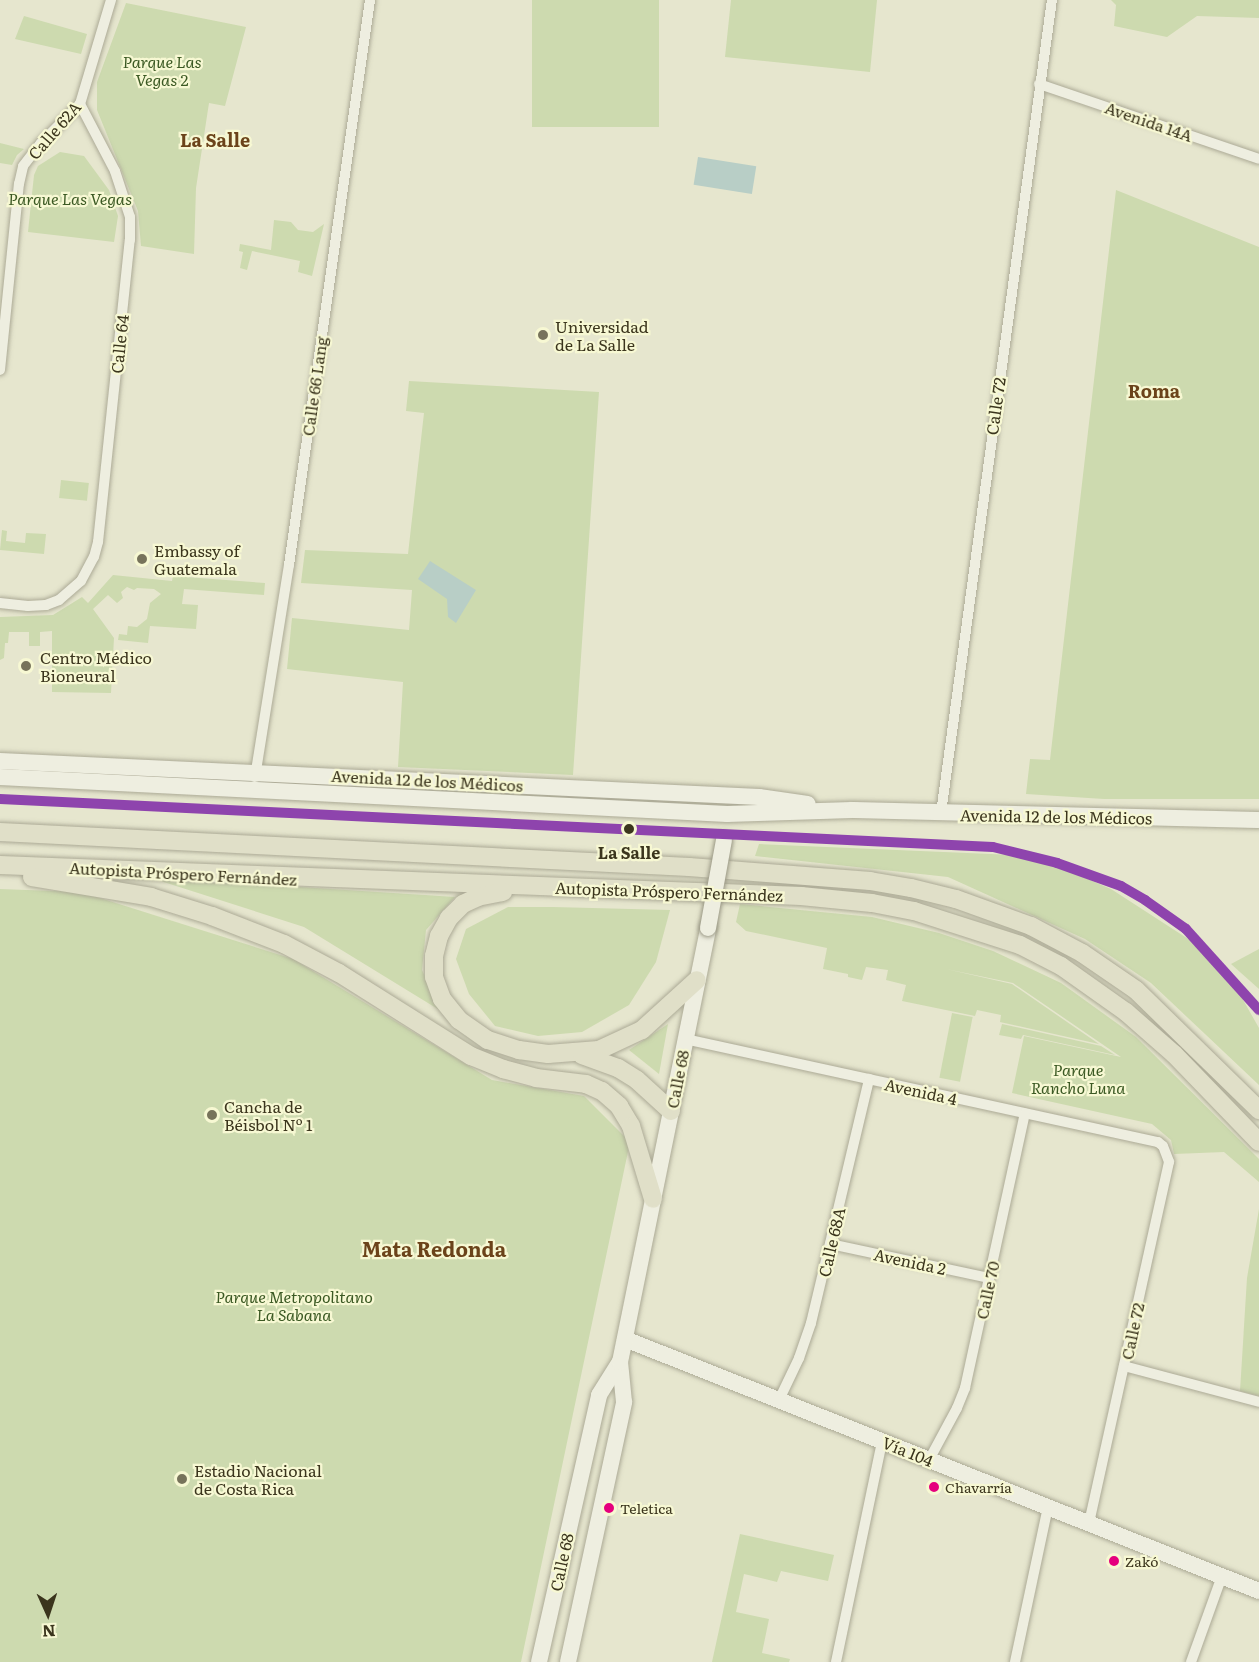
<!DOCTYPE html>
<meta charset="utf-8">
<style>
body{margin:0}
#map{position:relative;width:1259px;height:1662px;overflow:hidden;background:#e6e6ce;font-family:Literata,serif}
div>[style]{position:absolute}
.green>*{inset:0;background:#cddaaf;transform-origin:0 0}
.water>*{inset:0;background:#b8cec6;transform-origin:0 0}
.roads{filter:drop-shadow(0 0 2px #acaa96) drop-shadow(0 0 2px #acaa96)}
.minor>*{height:10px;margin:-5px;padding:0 5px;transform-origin:5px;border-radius:5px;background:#eeeee0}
.secondary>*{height:16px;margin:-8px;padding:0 8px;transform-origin:8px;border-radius:8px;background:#eeeee0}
.trunk>*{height:18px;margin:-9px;padding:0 9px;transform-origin:9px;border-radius:9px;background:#e0dfc8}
.bridges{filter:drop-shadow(0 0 2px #9b9986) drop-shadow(0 0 2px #9b9986)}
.secondary-bridge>*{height:16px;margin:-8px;padding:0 8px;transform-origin:8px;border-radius:8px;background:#eeeee0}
.rail-1>*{height:10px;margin:-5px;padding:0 5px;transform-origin:5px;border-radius:5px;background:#8e44ad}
.dots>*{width:16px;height:16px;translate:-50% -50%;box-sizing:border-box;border:3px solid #f7f8d3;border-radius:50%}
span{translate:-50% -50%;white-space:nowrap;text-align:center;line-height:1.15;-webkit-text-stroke:4.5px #f7f8d3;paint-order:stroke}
.bus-label{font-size:14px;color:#3b351d}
.left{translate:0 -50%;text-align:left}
.park-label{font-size:16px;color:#3b5923;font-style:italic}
.street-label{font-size:16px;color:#3b351d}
.poi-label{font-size:16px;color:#3b351d}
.stop-label{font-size:16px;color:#3b351d;font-weight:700}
.neighbourhood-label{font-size:18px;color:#6b431a;font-weight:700}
.quarter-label{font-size:20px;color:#6b431a;font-weight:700}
.north{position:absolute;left:18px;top:1584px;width:60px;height:60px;-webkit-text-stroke:4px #f7f8d3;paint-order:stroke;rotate:177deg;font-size:16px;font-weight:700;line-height:24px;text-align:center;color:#3b351d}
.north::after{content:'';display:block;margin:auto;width:21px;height:27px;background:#3b351d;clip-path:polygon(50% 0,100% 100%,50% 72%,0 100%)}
</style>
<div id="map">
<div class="green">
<i style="left:532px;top:0;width:127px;height:127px"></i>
<i style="clip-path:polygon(731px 0,877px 0,870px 72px,725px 57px)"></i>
<i style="clip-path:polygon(1111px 0,1259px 0,1259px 18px,1197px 16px,1167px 37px,1114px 26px,1116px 5px)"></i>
<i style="clip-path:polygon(126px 3px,246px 27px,225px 106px,209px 103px,196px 188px,194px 254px,141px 246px,138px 211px,97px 110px,97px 82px)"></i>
<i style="clip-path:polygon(24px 16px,87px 34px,81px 54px,15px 39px)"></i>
<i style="clip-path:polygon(0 143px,24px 149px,17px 155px,12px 165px,0 163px)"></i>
<i style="clip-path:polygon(60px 152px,84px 156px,109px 190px,118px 216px,114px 242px,28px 232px,34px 175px,38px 166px)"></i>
<i style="clip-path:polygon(1116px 190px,1259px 247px,1259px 799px,1104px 799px,1026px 794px,1030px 759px,1050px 760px)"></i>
<i style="clip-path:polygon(274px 220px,291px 222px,298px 230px,313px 232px,324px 224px,312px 276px,298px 272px,300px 261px,252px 251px,247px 270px,240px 268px,243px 252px,239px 251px,240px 244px,271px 250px)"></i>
<i style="clip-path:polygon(409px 381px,599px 392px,573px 775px,398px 767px,403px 682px,287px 669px,292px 618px,409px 630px,412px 590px,301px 583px,305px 550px,408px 554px,424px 413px,406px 411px)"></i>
<i style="left:61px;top:480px;width:28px;height:18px;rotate:6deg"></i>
<i style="clip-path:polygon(2px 530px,7px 531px,6px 541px,25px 543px,26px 533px,46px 534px,44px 554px,0 550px)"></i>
<i style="clip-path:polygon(113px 575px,172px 581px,173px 576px,265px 583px,264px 595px,184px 589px,182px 604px,198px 605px,196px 629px,150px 626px,148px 643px,118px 640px,119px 634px,127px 635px,128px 626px,137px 627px,147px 619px,150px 603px,161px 594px,154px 589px,137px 588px,134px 590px,127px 587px,121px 592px,123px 598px,117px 603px,108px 595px,93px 609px,114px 638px,111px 693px,52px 692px,52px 631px,40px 632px,40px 646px,29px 646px,29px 632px,9px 632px,8px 643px,5px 643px,4px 658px,0 660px,0 617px,53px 615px,82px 597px,88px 603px)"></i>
<i style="clip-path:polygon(759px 844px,1014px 855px,1069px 871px,1111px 889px,1196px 944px,1238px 991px,1259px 1028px,1259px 1085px,1151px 983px,1085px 939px,948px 877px,755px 856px)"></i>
<i style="clip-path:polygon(148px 877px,455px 897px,426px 930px,422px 970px,441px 1011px,304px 927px)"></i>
<i style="clip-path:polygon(0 889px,81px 892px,293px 959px,492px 1080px,584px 1096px,630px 1142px,521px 1662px,0 1662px)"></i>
<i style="clip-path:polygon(740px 904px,872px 917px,939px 933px,993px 951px,1061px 983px,1136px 1037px,1259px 1159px,1259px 1182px,1224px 1152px,1174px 1154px,1171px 1140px,1152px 1124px,1012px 1093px,1024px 1036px,1121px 1057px,1013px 983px,946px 969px,1012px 984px,1099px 1044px,1000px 1022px,1001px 1015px,977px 1010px,975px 1016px,902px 1001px,906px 985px,886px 980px,888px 970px,866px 967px,862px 980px,848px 977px,848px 974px,823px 969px,827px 948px,746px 931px,736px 922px)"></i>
<i style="clip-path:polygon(508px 907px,553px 907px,670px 910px,656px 962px,629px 1005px,582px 1032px,538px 1036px,495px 1026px,469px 994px,456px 959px,466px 929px)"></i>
<i style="clip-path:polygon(1259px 949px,1259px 989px,1231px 964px)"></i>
<i style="left:952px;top:1013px;width:21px;height:66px;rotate:11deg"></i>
<i style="clip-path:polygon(668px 1024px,659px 1074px,629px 1050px)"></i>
<i style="clip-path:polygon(1002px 1024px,1101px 1046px,1115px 1055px,1023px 1035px,1021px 1039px,999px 1035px)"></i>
<i style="clip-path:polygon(1259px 1209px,1259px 1396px,1240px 1391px,1247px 1278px)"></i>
<i style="clip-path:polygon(740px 1534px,834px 1555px,828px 1581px,781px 1571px,777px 1582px,744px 1574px,736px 1612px,769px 1619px,762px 1653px,790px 1659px,789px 1662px,712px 1662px)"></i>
</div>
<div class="water">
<i style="left:698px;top:157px;width:59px;height:28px;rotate:9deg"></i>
<i style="clip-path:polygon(430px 561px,476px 590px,456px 623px,448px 617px,447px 599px,418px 579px)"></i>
</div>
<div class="roads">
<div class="minor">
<i style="left:1039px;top:84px;width:232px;rotate:18.8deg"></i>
<i style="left:0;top:370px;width:187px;rotate:-84.2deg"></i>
<i style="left:19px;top:184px;width:18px;rotate:-77deg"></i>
<i style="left:23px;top:166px;width:29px;rotate:-52deg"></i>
<i style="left:41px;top:143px;width:55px;rotate:-45deg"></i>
<i style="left:80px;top:104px;width:109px;rotate:-73.4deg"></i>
<i style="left:0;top:603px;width:28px;rotate:6deg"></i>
<i style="left:28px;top:606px;width:18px;rotate:-3deg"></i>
<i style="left:46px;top:605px;width:14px;rotate:-21deg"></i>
<i style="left:59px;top:600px;width:29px;rotate:-41deg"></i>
<i style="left:81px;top:581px;width:27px;rotate:-62deg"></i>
<i style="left:94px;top:557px;width:16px;rotate:-75deg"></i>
<i style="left:98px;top:542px;width:304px;rotate:-84deg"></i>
<i style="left:130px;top:240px;width:23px;rotate:-90deg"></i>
<i style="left:130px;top:217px;width:48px;rotate:-108.1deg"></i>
<i style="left:115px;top:171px;width:76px;rotate:-117.6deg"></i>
<i style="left:255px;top:777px;width:215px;rotate:-80.9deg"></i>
<i style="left:289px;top:565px;width:571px;rotate:-81.84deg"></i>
<i style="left:941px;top:813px;width:821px;rotate:-82.23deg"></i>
<i style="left:685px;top:1039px;width:484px;rotate:12.3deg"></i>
<i style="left:1158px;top:1142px;width:6px;rotate:39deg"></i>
<i style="left:1163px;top:1146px;width:17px;rotate:69deg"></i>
<i style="left:1169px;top:1162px;width:370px;rotate:102.5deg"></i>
<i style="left:830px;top:1244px;width:163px;rotate:12.1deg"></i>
<i style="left:1124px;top:1366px;width:140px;rotate:14.9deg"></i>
<i style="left:779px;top:1400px;width:47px;rotate:-64.5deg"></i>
<i style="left:799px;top:1358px;width:37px;rotate:-71deg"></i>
<i style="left:811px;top:1323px;width:251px;rotate:-76.6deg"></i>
<i style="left:929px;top:1460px;width:59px;rotate:-61.7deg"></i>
<i style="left:957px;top:1408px;width:22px;rotate:-68deg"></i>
<i style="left:965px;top:1388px;width:281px;rotate:-77.7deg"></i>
<i style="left:836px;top:1662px;width:226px;rotate:-78.2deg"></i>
<i style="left:1015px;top:1662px;width:158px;rotate:-78deg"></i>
<i style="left:1191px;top:1662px;width:91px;rotate:-70.2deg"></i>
</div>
<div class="secondary">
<i style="left:0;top:761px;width:760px;rotate:2.72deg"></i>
<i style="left:759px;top:797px;width:49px;rotate:8.1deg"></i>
<i style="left:0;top:777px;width:728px;rotate:2.91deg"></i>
<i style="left:727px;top:814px;width:125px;rotate:-1.8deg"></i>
<i style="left:852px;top:810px;width:407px;rotate:1.4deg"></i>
<i style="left:625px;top:1339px;width:682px;rotate:21.68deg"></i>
<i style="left:539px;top:1662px;width:274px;rotate:-77.3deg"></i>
<i style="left:599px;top:1395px;width:39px;rotate:-58deg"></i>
<i style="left:568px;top:1662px;width:266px;rotate:-77.8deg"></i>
<i style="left:624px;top:1402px;width:40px;rotate:-95.7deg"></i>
<i style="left:620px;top:1362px;width:443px;rotate:-78.5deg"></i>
</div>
<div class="trunk">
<i style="left:0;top:832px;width:690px;rotate:2.91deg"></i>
<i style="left:689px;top:867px;width:182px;rotate:4.4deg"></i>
<i style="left:870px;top:881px;width:42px;rotate:9.7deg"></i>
<i style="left:911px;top:888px;width:46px;rotate:13.7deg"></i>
<i style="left:956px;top:899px;width:80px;rotate:19.8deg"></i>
<i style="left:1031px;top:926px;width:58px;rotate:27.9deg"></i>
<i style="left:1082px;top:953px;width:65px;rotate:34.4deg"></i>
<i style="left:1136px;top:990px;width:172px;rotate:44.3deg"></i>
<i style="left:0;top:865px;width:802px;rotate:2.22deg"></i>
<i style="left:801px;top:896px;width:71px;rotate:5.6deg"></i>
<i style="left:872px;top:903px;width:43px;rotate:10.8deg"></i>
<i style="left:914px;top:911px;width:111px;rotate:17.8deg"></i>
<i style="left:1020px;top:945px;width:46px;rotate:27.1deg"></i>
<i style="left:1061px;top:966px;width:80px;rotate:35.3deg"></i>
<i style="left:1126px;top:1012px;width:64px;rotate:41.2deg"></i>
<i style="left:1174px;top:1054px;width:122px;rotate:46deg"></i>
<i style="left:32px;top:877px;width:121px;rotate:9.5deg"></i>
<i style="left:151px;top:897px;width:64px;rotate:17.3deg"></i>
<i style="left:212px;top:916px;width:77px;rotate:21.3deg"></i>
<i style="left:284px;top:944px;width:62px;rotate:27.8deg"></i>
<i style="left:339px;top:973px;width:156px;rotate:32.2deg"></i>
<i style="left:471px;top:1056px;width:35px;rotate:22deg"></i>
<i style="left:503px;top:1069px;width:34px;rotate:15deg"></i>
<i style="left:536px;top:1078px;width:50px;rotate:6.8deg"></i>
<i style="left:586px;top:1084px;width:17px;rotate:24deg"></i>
<i style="left:602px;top:1091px;width:23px;rotate:41deg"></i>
<i style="left:619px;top:1106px;width:23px;rotate:59deg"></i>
<i style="left:631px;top:1126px;width:76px;rotate:73.2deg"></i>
<i style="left:503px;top:892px;width:25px;rotate:169deg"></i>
<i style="left:478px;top:897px;width:17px;rotate:155deg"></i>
<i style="left:463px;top:904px;width:20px;rotate:135deg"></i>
<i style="left:449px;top:918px;width:21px;rotate:119deg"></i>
<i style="left:439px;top:936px;width:21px;rotate:104deg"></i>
<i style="left:434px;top:956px;width:21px;rotate:90deg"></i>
<i style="left:434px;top:977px;width:23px;rotate:70deg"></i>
<i style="left:442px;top:999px;width:27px;rotate:51deg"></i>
<i style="left:459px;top:1020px;width:35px;rotate:35deg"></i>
<i style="left:488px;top:1040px;width:33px;rotate:18deg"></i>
<i style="left:519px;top:1050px;width:29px;rotate:8deg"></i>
<i style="left:548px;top:1054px;width:51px;rotate:-4.5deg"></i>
<i style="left:599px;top:1050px;width:47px;rotate:-24.9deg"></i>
<i style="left:642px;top:1030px;width:74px;rotate:-42.3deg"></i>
<i style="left:582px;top:1055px;width:38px;rotate:20deg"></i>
<i style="left:618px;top:1068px;width:22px;rotate:32deg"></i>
<i style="left:637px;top:1080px;width:46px;rotate:42.4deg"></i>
</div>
</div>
<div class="bridges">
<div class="secondary-bridge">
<i style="left:708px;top:928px;width:89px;rotate:-79.7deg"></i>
</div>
</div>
<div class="rail-1">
<i style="left:0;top:799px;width:994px;rotate:2.77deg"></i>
<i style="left:993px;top:847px;width:66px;rotate:14deg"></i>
<i style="left:1057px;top:863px;width:68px;rotate:19.8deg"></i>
<i style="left:1121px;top:886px;width:28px;rotate:30deg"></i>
<i style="left:1145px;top:900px;width:50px;rotate:35.3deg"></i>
<i style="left:1186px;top:929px;width:109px;rotate:48deg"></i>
</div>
<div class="dots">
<i style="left:543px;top:335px;background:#77735b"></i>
<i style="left:142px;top:559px;background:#77735b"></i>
<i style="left:26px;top:666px;background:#77735b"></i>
<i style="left:629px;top:829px;background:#3b351d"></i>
<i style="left:212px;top:1115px;background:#77735b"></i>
<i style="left:182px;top:1479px;background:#77735b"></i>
<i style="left:934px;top:1487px;background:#e5007d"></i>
<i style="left:609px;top:1508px;background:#e5007d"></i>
<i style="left:1114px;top:1561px;background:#e5007d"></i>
</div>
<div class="bus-label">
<span class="left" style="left:945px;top:1487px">Chavarría</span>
<span class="left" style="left:620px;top:1508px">Teletica</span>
<span class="left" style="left:1125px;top:1561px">Zakó</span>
</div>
<div class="park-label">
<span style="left:162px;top:70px">Parque Las<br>Vegas 2</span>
<span style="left:70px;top:198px">Parque Las Vegas</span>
<span style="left:1078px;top:1078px">Parque<br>Rancho Luna</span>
<span style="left:294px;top:1305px">Parque Metropolitano<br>La Sabana</span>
</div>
<div class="street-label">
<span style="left:1149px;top:121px;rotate:19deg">Avenida 14A</span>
<span style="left:54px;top:130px;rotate:-49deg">Calle 62A</span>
<span style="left:119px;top:344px;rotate:-84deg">Calle 64</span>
<span style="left:314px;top:386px;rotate:-82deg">Calle 66 Lang</span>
<span style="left:995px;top:406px;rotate:-82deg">Calle 72</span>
<span style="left:427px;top:780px;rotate:3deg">Avenida 12 de los Médicos</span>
<span style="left:1056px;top:816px;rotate:1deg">Avenida 12 de los Médicos</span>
<span style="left:183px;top:873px;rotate:3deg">Autopista Próspero Fernández</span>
<span style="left:669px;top:891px;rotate:2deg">Autopista Próspero Fernández</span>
<span style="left:677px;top:1079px;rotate:-79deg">Calle 68</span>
<span style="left:921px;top:1091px;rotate:12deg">Avenida 4</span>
<span style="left:831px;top:1242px;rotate:-77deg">Calle 68A</span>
<span style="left:910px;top:1261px;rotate:12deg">Avenida 2</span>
<span style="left:987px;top:1290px;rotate:-78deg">Calle 70</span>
<span style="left:1132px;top:1331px;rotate:-78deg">Calle 72</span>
<span style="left:908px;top:1451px;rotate:22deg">Vía 104</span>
<span style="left:561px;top:1562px;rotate:-78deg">Calle 68</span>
</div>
<div class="poi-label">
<span class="left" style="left:555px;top:335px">Universidad<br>de La Salle</span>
<span class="left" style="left:154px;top:559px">Embassy of<br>Guatemala</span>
<span class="left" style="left:40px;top:666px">Centro Médico<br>Bioneural</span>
<span class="left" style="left:224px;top:1115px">Cancha de<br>Béisbol Nº 1</span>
<span class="left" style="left:194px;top:1479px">Estadio Nacional<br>de Costa Rica</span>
</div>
<div class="stop-label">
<span style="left:629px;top:852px">La Salle</span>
</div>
<div class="neighbourhood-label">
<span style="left:215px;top:140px">La Salle</span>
<span style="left:1154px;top:391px">Roma</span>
</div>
<div class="quarter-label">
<span style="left:434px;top:1248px">Mata Redonda</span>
</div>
<div class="north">N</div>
</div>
